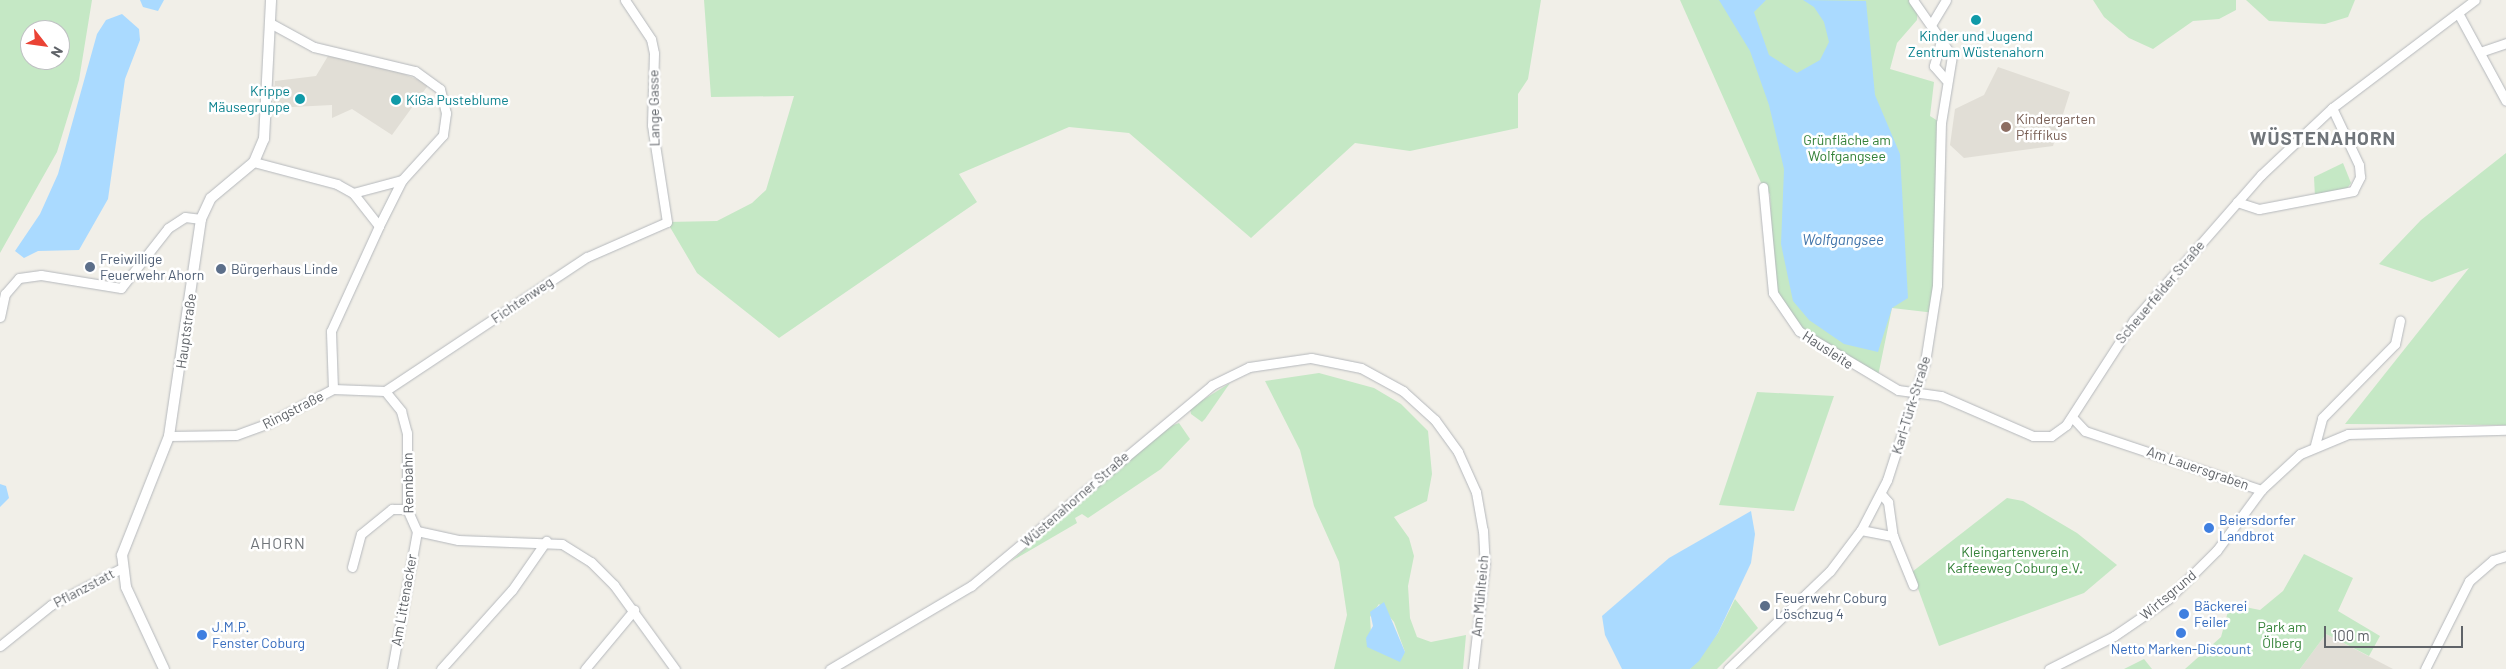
<!DOCTYPE html>
<meta charset="utf-8">
<style>
body{margin:0}
#map{position:relative;width:2506px;height:669px;overflow:hidden;background:#f1efe8;font-family:Barlow,sans-serif}
div>[style]{position:absolute}
.education>*{inset:0;background:#e1ded6}
.green>*{inset:0;background:#c5e8c5}
.water>*{inset:0;background:#aadaff}
.roads{filter:drop-shadow(0 0 1px #b5b8bc) drop-shadow(0 0 1px #b5b8bc)}
.minor>*{height:9px;margin:-4.5px;padding:0 4.5px;transform-origin:4.5px;border-radius:4.5px;background:#fff}
.tertiary>*{height:10px;margin:-5px;padding:0 5px;transform-origin:5px;border-radius:5px;background:#fff}
.dots>*{width:14px;height:14px;translate:-50% -50%;box-sizing:border-box;border:2px solid #fff;border-radius:50%}
span{translate:-50% -50%;white-space:nowrap;text-align:center;line-height:1.15;-webkit-text-stroke:5px #fff;paint-order:stroke}
.culture-label{font-size:14px;color:#0d838f}
.right{translate:-100% -50%;text-align:right}
.left{translate:0 -50%;text-align:left}
.street-label{font-size:14px;color:#5f6368}
.education-label{font-size:14px;color:#785e54}
.park-label{font-size:14px;color:#348238}
.service-label{font-size:14px;color:#4e5e75}
.shop-label{font-size:14px;color:#366cbe}
.water-label{font-size:15px;color:#4174aa;font-style:italic}
.quarter-label{font-size:16px;color:#70757a;letter-spacing:1px}
.district-label{font-size:19px;color:#70757a;font-weight:700;letter-spacing:1px}
.north{position:absolute;left:20px;top:20px;width:50px;height:50px;box-sizing:border-box;background:#fff;border:1px solid #bfc1c3;border-radius:50%;rotate:120deg;font-size:14px;font-weight:700;line-height:20px;text-align:center;color:#5f6368}
.north::after{content:'';display:block;margin:auto;width:18px;height:22px;background:#ea4335;clip-path:polygon(50% 0,100% 100%,50% 72%,0 100%)}
.scale{position:absolute;left:2324px;top:626px;width:139px;height:22px;box-sizing:border-box;border:2px solid #5f6368;border-top:0;padding-left:6px;font-size:15px;line-height:18px;white-space:nowrap;color:#5f6368;-webkit-text-stroke:4px #fff;paint-order:stroke}
</style>
<div id="map">
<div class="education">
<i style="clip-path:polygon(328px 56px,384px 66px,429px 84px,392px 135px,352px 109px,332px 118px,332px 105px,273px 108px,275px 81px,316px 76px)"></i>
<i style="clip-path:polygon(1998px 67px,2070px 92px,2053px 146px,1964px 158px,1950px 145px,1955px 109px,1984px 95px)"></i>
<i style="clip-path:polygon(2326px 634px,2393px 669px,2300px 669px)"></i>
</div>
<div class="green">
<i style="clip-path:polygon(evenodd,0 0,92px 0,79px 80px,57px 152px,0 253px,0 0,30px 30px,60px 30px,60px 60px,30px 60px,30px 30px)"></i>
<i style="clip-path:polygon(704px 0,1541px 0,1528px 79px,1518px 94px,1518px 128px,1410px 151px,1355px 143px,1251px 238px,1129px 133px,1069px 127px,959px 174px,977px 202px,779px 338px,697px 273px,667px 222px,717px 221px,752px 203px,766px 190px,794px 96px,711px 97px)"></i>
<i style="clip-path:polygon(1680px 0,1913px 0,1918px 5px,1917px 20px,1897px 43px,1890px 69px,1934px 82px,1930px 116px,1941px 123px,1935px 313px,1892px 308px,1878px 376px,1805px 333px,1774px 287px,1770px 194px,1763px 187px)"></i>
<i style="clip-path:polygon(2093px 0,2236px 0,2236px 10px,2219px 19px,2193px 21px,2153px 49px,2129px 38px,2104px 17px)"></i>
<i style="clip-path:polygon(2246px 0,2355px 0,2348px 17px,2325px 24px,2269px 21px)"></i>
<i style="clip-path:polygon(2506px 153px,2506px 425px,2345px 424px,2469px 268px,2432px 282px,2379px 264px,2421px 220px)"></i>
<i style="clip-path:polygon(2343px 163px,2351px 183px,2346px 190px,2315px 197px,2314px 177px)"></i>
<i style="clip-path:polygon(evenodd,1319px 373px,1374px 388px,1401px 404px,1428px 431px,1432px 474px,1427px 501px,1394px 517px,1409px 538px,1414px 556px,1408px 586px,1410px 618px,1417px 637px,1431px 642px,1466px 635px,1463px 669px,1334px 669px,1347px 615px,1339px 562px,1314px 506px,1300px 450px,1265px 381px,1319px 373px,1379px 604px,1394px 622px,1405px 652px,1371px 633px,1370px 617px,1379px 604px)"></i>
<i style="clip-path:polygon(1230px 383px,1205px 419px,1202px 422px,1191px 414px,1190px 408px)"></i>
<i style="clip-path:polygon(1757px 392px,1834px 396px,1794px 511px,1719px 505px)"></i>
<i style="clip-path:polygon(1179px 423px,1190px 439px,1161px 469px,1088px 518px,1082px 514px,1075px 518px,1077px 523px,1010px 562px,1168px 427px)"></i>
<i style="clip-path:polygon(2007px 498px,2023px 501px,2077px 533px,2117px 565px,2084px 593px,1939px 646px,1912px 572px)"></i>
<i style="clip-path:polygon(2304px 554px,2353px 578px,2338px 611px,2380px 636px,2369px 656px,2326px 634px,2300px 669px,2185px 669px,2221px 637px,2230px 604px,2260px 610px,2283px 591px)"></i>
<i style="clip-path:polygon(1735px 599px,1758px 628px,1717px 669px,1690px 669px,1718px 633px)"></i>
<i style="clip-path:polygon(2144px 659px,2152px 669px,2124px 669px)"></i>
</div>
<div class="water">
<i style="clip-path:polygon(140px 0,164px 0,158px 11px,143px 7px)"></i>
<i style="clip-path:polygon(1719px 0,1766px 0,1754px 12px,1769px 55px,1797px 73px,1820px 60px,1829px 42px,1824px 22px,1814px 7px,1803px 0,1866px 1px,1875px 95px,1900px 154px,1908px 298px,1892px 308px,1878px 352px,1844px 344px,1809px 320px,1793px 301px,1781px 244px,1784px 169px,1769px 105px,1750px 51px)"></i>
<i style="clip-path:polygon(122px 14px,139px 29px,140px 40px,125px 79px,108px 199px,79px 250px,38px 251px,24px 258px,15px 251px,40px 214px,58px 174px,97px 34px,106px 20px)"></i>
<i style="clip-path:polygon(0 484px,6px 486px,9px 498px,0 507px)"></i>
<i style="clip-path:polygon(1751px 511px,1755px 534px,1751px 563px,1718px 633px,1699px 661px,1690px 669px,1622px 669px,1605px 635px,1602px 616px,1669px 558px)"></i>
<i style="clip-path:polygon(1384px 602px,1405px 652px,1400px 662px,1367px 647px,1366px 638px,1373px 626px,1370px 612px)"></i>
</div>
<div class="roads">
<div class="minor">
<i style="left:2458px;top:13px;width:100px;rotate:61.4deg"></i>
<i style="left:270px;top:23px;width:50px;rotate:28.6deg"></i>
<i style="left:314px;top:47px;width:104px;rotate:13.4deg"></i>
<i style="left:415px;top:71px;width:31px;rotate:36deg"></i>
<i style="left:440px;top:89px;width:25px;rotate:76deg"></i>
<i style="left:446px;top:113px;width:22px;rotate:98deg"></i>
<i style="left:443px;top:135px;width:61px;rotate:132.3deg"></i>
<i style="left:402px;top:180px;width:51px;rotate:116.6deg"></i>
<i style="left:1931px;top:25px;width:29px;rotate:-59deg"></i>
<i style="left:1941px;top:41px;width:26px;rotate:106deg"></i>
<i style="left:1934px;top:66px;width:18px;rotate:49deg"></i>
<i style="left:2480px;top:52px;width:28px;rotate:-19deg"></i>
<i style="left:1763px;top:187px;width:106px;rotate:84.6deg"></i>
<i style="left:1773px;top:293px;width:46px;rotate:55.6deg"></i>
<i style="left:1799px;top:331px;width:115px;rotate:30.8deg"></i>
<i style="left:1898px;top:390px;width:43px;rotate:7.9deg"></i>
<i style="left:1941px;top:396px;width:100px;rotate:23.5deg"></i>
<i style="left:2033px;top:436px;width:18px"></i>
<i style="left:2051px;top:436px;width:19px;rotate:-36deg"></i>
<i style="left:2066px;top:425px;width:125px;rotate:-57.1deg"></i>
<i style="left:2134px;top:320px;width:193px;rotate:-48.8deg"></i>
<i style="left:2261px;top:175px;width:98px;rotate:-43.3deg"></i>
<i style="left:2332px;top:108px;width:179px;rotate:-37.1deg"></i>
<i style="left:353px;top:193px;width:51px;rotate:-14.9deg"></i>
<i style="left:2237px;top:202px;width:23px;rotate:18deg"></i>
<i style="left:2259px;top:209px;width:96px;rotate:-10.8deg"></i>
<i style="left:2353px;top:191px;width:16px;rotate:-63deg"></i>
<i style="left:2360px;top:177px;width:12px;rotate:-95deg"></i>
<i style="left:2359px;top:165px;width:63px;rotate:-115.3deg"></i>
<i style="left:0;top:317px;width:24px;rotate:-78deg"></i>
<i style="left:5px;top:294px;width:21px;rotate:-49deg"></i>
<i style="left:19px;top:278px;width:22px;rotate:-8deg"></i>
<i style="left:41px;top:275px;width:81px;rotate:9.2deg"></i>
<i style="left:121px;top:288px;width:76px;rotate:-51.9deg"></i>
<i style="left:168px;top:228px;width:20px;rotate:-33deg"></i>
<i style="left:185px;top:217px;width:16px;rotate:7deg"></i>
<i style="left:333px;top:389px;width:52px;rotate:2.2deg"></i>
<i style="left:385px;top:391px;width:26px;rotate:51deg"></i>
<i style="left:401px;top:411px;width:23px;rotate:75deg"></i>
<i style="left:407px;top:433px;width:76px;rotate:90deg"></i>
<i style="left:407px;top:509px;width:24px;rotate:66deg"></i>
<i style="left:417px;top:531px;width:42px;rotate:12.4deg"></i>
<i style="left:458px;top:540px;width:104px;rotate:2.2deg"></i>
<i style="left:562px;top:544px;width:34px;rotate:32deg"></i>
<i style="left:591px;top:562px;width:33px;rotate:45deg"></i>
<i style="left:614px;top:585px;width:104px;rotate:54deg"></i>
<i style="left:385px;top:391px;width:242px;rotate:-33.6deg"></i>
<i style="left:587px;top:257px;width:87px;rotate:-23.6deg"></i>
<i style="left:667px;top:222px;width:98px;rotate:-98.8deg"></i>
<i style="left:652px;top:125px;width:72px;rotate:-88.4deg"></i>
<i style="left:654px;top:53px;width:14px;rotate:-102deg"></i>
<i style="left:651px;top:39px;width:47px;rotate:-123.7deg"></i>
<i style="left:2072px;top:417px;width:19px;rotate:47deg"></i>
<i style="left:2085px;top:431px;width:186px;rotate:18.5deg"></i>
<i style="left:2261px;top:490px;width:53px;rotate:-42.7deg"></i>
<i style="left:2300px;top:454px;width:52px;rotate:-22.6deg"></i>
<i style="left:2348px;top:434px;width:158px;rotate:-1.5deg"></i>
<i style="left:169px;top:436px;width:67px;rotate:-0.9deg"></i>
<i style="left:236px;top:435px;width:35px;rotate:-20deg"></i>
<i style="left:269px;top:423px;width:72px;rotate:-28deg"></i>
<i style="left:333px;top:389px;width:58px;rotate:-92deg"></i>
<i style="left:331px;top:331px;width:115px;rotate:-65.4deg"></i>
<i style="left:379px;top:226px;width:42px;rotate:-128.2deg"></i>
<i style="left:353px;top:193px;width:18px;rotate:-151deg"></i>
<i style="left:337px;top:184px;width:86px;rotate:-165.2deg"></i>
<i style="left:2315px;top:445px;width:28px;rotate:-75deg"></i>
<i style="left:2322px;top:418px;width:104px;rotate:-45.4deg"></i>
<i style="left:2395px;top:344px;width:24px;rotate:-78deg"></i>
<i style="left:1881px;top:494px;width:11px;rotate:49deg"></i>
<i style="left:1888px;top:502px;width:34px;rotate:82deg"></i>
<i style="left:1893px;top:536px;width:53px;rotate:67.8deg"></i>
<i style="left:1861px;top:530px;width:33px;rotate:11deg"></i>
<i style="left:352px;top:567px;width:34px;rotate:-75deg"></i>
<i style="left:361px;top:534px;width:40px;rotate:-39deg"></i>
<i style="left:392px;top:509px;width:15px"></i>
<i style="left:0;top:646px;width:65px;rotate:-38.8deg"></i>
<i style="left:51px;top:605px;width:80px;rotate:-27.5deg"></i>
<i style="left:392px;top:669px;width:140px;rotate:-79.7deg"></i>
<i style="left:441px;top:669px;width:106px;rotate:-48.1deg"></i>
<i style="left:512px;top:590px;width:60px;rotate:-55.2deg"></i>
<i style="left:585px;top:669px;width:77px;rotate:-50.3deg"></i>
<i style="left:830px;top:669px;width:164px;rotate:-30.5deg"></i>
<i style="left:971px;top:586px;width:314px;rotate:-39.8deg"></i>
<i style="left:1212px;top:385px;width:41px;rotate:-25.9deg"></i>
<i style="left:1249px;top:367px;width:63px;rotate:-8.3deg"></i>
<i style="left:1311px;top:358px;width:51px;rotate:11.3deg"></i>
<i style="left:1361px;top:368px;width:48px;rotate:28.7deg"></i>
<i style="left:1403px;top:391px;width:43px;rotate:42.2deg"></i>
<i style="left:1435px;top:420px;width:39px;rotate:54deg"></i>
<i style="left:1458px;top:452px;width:44px;rotate:65.8deg"></i>
<i style="left:1476px;top:492px;width:39px;rotate:80deg"></i>
<i style="left:1483px;top:530px;width:33px;rotate:87deg"></i>
<i style="left:1485px;top:563px;width:107px;rotate:96.5deg"></i>
<i style="left:1728px;top:669px;width:141px;rotate:-43.9deg"></i>
<i style="left:1830px;top:571px;width:51px;rotate:-52.9deg"></i>
<i style="left:1861px;top:530px;width:56px;rotate:-62.5deg"></i>
<i style="left:1887px;top:480px;width:124px;rotate:-72.1deg"></i>
<i style="left:1925px;top:362px;width:78px;rotate:-81.1deg"></i>
<i style="left:1937px;top:285px;width:162px;rotate:-88.6deg"></i>
<i style="left:1941px;top:123px;width:68px;rotate:-80.7deg"></i>
<i style="left:1952px;top:56px;width:68px;rotate:-124.9deg"></i>
<i style="left:2049px;top:669px;width:73px;rotate:-26.9deg"></i>
<i style="left:2114px;top:636px;width:65px;rotate:-34.4deg"></i>
<i style="left:2168px;top:599px;width:69px;rotate:-45deg"></i>
<i style="left:2217px;top:550px;width:74px;rotate:-53.7deg"></i>
<i style="left:2425px;top:669px;width:98px;rotate:-63.4deg"></i>
<i style="left:2469px;top:581px;width:32px;rotate:-41deg"></i>
<i style="left:2493px;top:560px;width:14px;rotate:-17deg"></i>
</div>
<div class="tertiary">
<i style="left:164px;top:669px;width:90px;rotate:-114.9deg"></i>
<i style="left:126px;top:587px;width:32px;rotate:-97deg"></i>
<i style="left:122px;top:555px;width:128px;rotate:-68.4deg"></i>
<i style="left:169px;top:436px;width:219px;rotate:-81.6deg"></i>
<i style="left:201px;top:219px;width:23px;rotate:-65deg"></i>
<i style="left:211px;top:198px;width:56px;rotate:-39.9deg"></i>
<i style="left:254px;top:162px;width:25px;rotate:-67deg"></i>
<i style="left:264px;top:139px;width:139px;rotate:-87.1deg"></i>
</div>
</div>
<div class="dots">
<i style="left:1976px;top:20px;background:#0f9aa8"></i>
<i style="left:300px;top:99px;background:#0f9aa8"></i>
<i style="left:396px;top:100px;background:#0f9aa8"></i>
<i style="left:2006px;top:127px;background:#8d6e63"></i>
<i style="left:90px;top:267px;background:#5c6f8a"></i>
<i style="left:221px;top:269px;background:#5c6f8a"></i>
<i style="left:2209px;top:528px;background:#3f7fe0"></i>
<i style="left:1765px;top:606px;background:#5c6f8a"></i>
<i style="left:2184px;top:614px;background:#3f7fe0"></i>
<i style="left:2181px;top:633px;background:#3f7fe0"></i>
<i style="left:202px;top:635px;background:#3f7fe0"></i>
</div>
<div class="culture-label">
<span style="left:1976px;top:44px">Kinder und Jugend<br>Zentrum Wüstenahorn</span>
<span class="right" style="left:290px;top:99px">Krippe<br>Mäusegruppe</span>
<span class="left" style="left:406px;top:100px">KiGa Pusteblume</span>
</div>
<div class="street-label">
<span style="left:654px;top:108px;rotate:-91deg">Lange Gasse</span>
<span style="left:2160px;top:292px;rotate:-50deg">Scheuerfelder Straße</span>
<span style="left:522px;top:300px;rotate:-34deg">Fichtenweg</span>
<span style="left:186px;top:331px;rotate:-82deg">Hauptstraße</span>
<span style="left:1828px;top:350px;rotate:33deg">Hausleite</span>
<span style="left:1911px;top:405px;rotate:-73deg">Karl-Türk-Straße</span>
<span style="left:293px;top:410px;rotate:-27deg">Ringstraße</span>
<span style="left:2198px;top:468px;rotate:19deg">Am Lauersgraben</span>
<span style="left:408px;top:483px;rotate:-91deg">Rennbahn</span>
<span style="left:1075px;top:499px;rotate:-41deg">Wüstenahorner Straße</span>
<span style="left:84px;top:588px;rotate:-28deg">Pflanzstatt</span>
<span style="left:2168px;top:595px;rotate:-40deg">Wirtsgrund</span>
<span style="left:1480px;top:596px;rotate:-85deg">Am Mühlteich</span>
<span style="left:404px;top:600px;rotate:-80deg">Am Littenacker</span>
</div>
<div class="education-label">
<span class="left" style="left:2016px;top:127px">Kindergarten<br>Pfiffikus</span>
</div>
<div class="park-label">
<span style="left:1847px;top:148px">Grünfläche am<br>Wolfgangsee</span>
<span style="left:2015px;top:560px">Kleingartenverein<br>Kaffeeweg Coburg e.V.</span>
<span style="left:2282px;top:635px">Park am<br>Ölberg</span>
</div>
<div class="service-label">
<span class="left" style="left:100px;top:267px">Freiwillige<br>Feuerwehr Ahorn</span>
<span class="left" style="left:231px;top:269px">Bürgerhaus Linde</span>
<span class="left" style="left:1775px;top:606px">Feuerwehr Coburg<br>Löschzug 4</span>
</div>
<div class="shop-label">
<span class="left" style="left:2219px;top:528px">Beiersdorfer<br>Landbrot</span>
<span class="left" style="left:2194px;top:614px">Bäckerei<br>Feiler</span>
<span class="left" style="left:212px;top:635px">J.M.P.<br>Fenster Coburg</span>
<span style="left:2181px;top:649px">Netto Marken-Discount</span>
</div>
<div class="water-label">
<span style="left:1843px;top:240px">Wolfgangsee</span>
</div>
<div class="quarter-label">
<span style="left:278px;top:543px">AHORN</span>
</div>
<div class="district-label">
<span style="left:2323px;top:138px">WÜSTENAHORN</span>
</div>
<div class="north">N</div>
<div class="scale">100 m</div>
</div>
